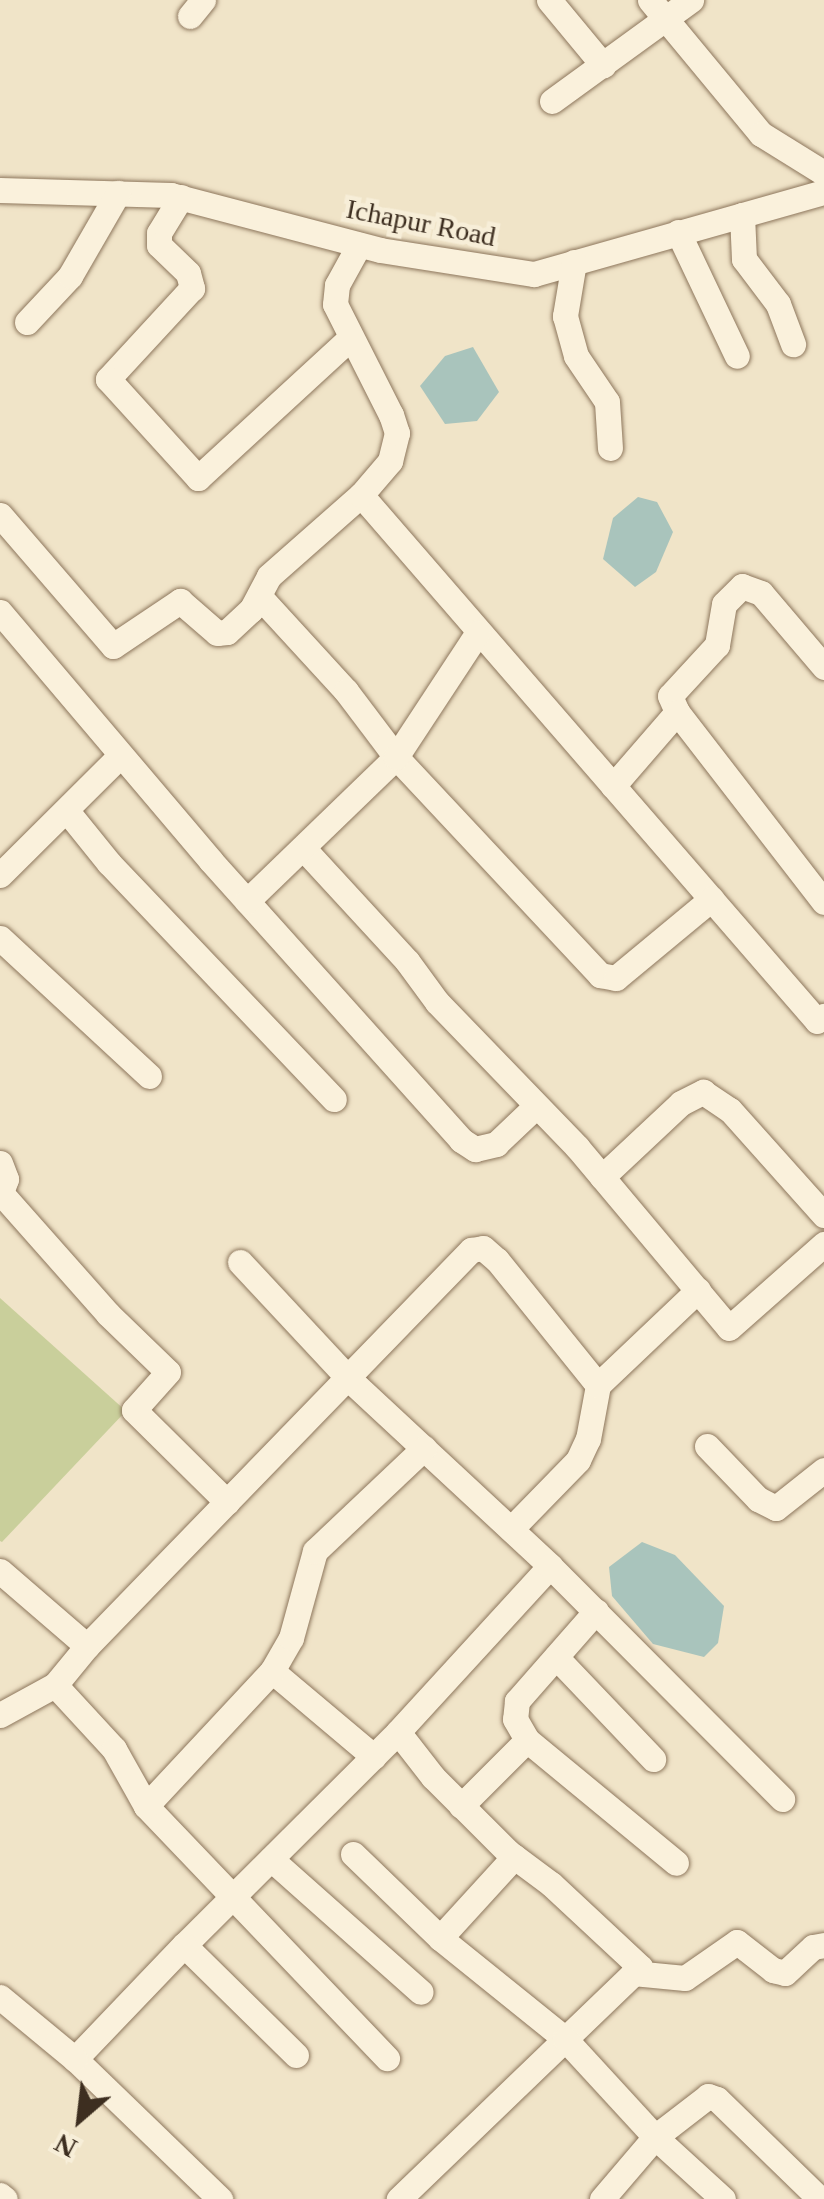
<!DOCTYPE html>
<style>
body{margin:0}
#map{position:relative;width:824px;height:2199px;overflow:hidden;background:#f0e4c8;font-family:"Times New Roman",serif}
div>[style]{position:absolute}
.green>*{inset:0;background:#c9cf9b}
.water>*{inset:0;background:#a9c4bc}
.roads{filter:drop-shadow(0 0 2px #8d765c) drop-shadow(0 0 2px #8d765c)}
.minor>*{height:25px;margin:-12.5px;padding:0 12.5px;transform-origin:12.5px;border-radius:12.5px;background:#faf1dc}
span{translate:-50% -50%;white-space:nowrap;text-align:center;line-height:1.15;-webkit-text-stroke:9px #f7eed8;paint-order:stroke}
.street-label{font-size:28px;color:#3d2e20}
.north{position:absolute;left:30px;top:2069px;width:100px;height:100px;-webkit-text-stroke:8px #f7eed8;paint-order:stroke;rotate:208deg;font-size:28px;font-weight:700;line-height:40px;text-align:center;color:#3d2e20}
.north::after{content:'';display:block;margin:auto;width:35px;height:45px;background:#3d2e20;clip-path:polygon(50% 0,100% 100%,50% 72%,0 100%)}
</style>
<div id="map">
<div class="green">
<i style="clip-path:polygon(0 1298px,126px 1411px,2px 1542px,0 1541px)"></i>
</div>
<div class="water">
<i style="clip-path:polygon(473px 347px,499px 392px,477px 421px,445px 424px,420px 386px,445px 356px)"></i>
<i style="clip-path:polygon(638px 497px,657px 502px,673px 532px,656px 572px,635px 587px,603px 559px,613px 518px)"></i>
<i style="clip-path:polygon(642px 1542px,675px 1555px,724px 1606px,718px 1643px,704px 1657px,653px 1644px,612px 1596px,609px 1567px)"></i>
</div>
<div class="roads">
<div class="minor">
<i style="left:549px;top:0;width:85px;rotate:50.3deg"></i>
<i style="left:650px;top:0;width:174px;rotate:50.4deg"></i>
<i style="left:761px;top:134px;width:74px;rotate:31.8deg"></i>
<i style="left:190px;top:16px;width:21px;rotate:-51deg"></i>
<i style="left:552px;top:101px;width:172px;rotate:-36deg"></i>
<i style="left:0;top:190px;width:171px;rotate:1.7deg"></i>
<i style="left:171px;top:195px;width:216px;rotate:14.7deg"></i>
<i style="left:380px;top:250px;width:156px;rotate:8.9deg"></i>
<i style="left:534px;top:274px;width:301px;rotate:-15.8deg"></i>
<i style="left:181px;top:197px;width:42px;rotate:121.4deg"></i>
<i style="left:159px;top:233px;width:12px;rotate:90deg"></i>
<i style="left:159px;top:245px;width:40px;rotate:44deg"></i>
<i style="left:188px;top:273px;width:16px;rotate:75deg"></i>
<i style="left:192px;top:288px;width:124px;rotate:132.7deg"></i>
<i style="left:108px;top:379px;width:134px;rotate:47.7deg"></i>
<i style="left:198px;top:478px;width:205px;rotate:-42.6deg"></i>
<i style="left:742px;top:215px;width:44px;rotate:87.4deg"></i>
<i style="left:744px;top:259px;width:56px;rotate:52.9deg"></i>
<i style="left:778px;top:304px;width:43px;rotate:69.4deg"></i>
<i style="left:678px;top:232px;width:137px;rotate:64.6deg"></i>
<i style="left:574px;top:262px;width:55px;rotate:99.5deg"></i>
<i style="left:565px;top:316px;width:41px;rotate:74.6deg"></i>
<i style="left:576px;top:356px;width:55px;rotate:56deg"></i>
<i style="left:607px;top:402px;width:46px;rotate:86.3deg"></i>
<i style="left:27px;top:322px;width:63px;rotate:-46.9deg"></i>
<i style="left:70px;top:276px;width:96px;rotate:-60deg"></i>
<i style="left:361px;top:495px;width:696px;rotate:49.08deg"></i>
<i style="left:817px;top:1021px;width:9px;rotate:-36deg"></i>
<i style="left:0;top:515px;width:173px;rotate:49.2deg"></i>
<i style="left:113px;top:646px;width:81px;rotate:-33.9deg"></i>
<i style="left:180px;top:601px;width:49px;rotate:40.9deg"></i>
<i style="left:217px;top:633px;width:10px;rotate:-6deg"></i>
<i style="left:227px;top:632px;width:33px;rotate:-43deg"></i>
<i style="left:251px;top:610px;width:38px;rotate:-62deg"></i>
<i style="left:269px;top:576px;width:123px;rotate:-41.4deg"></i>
<i style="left:361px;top:495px;width:45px;rotate:-49.5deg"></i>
<i style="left:390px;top:461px;width:29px;rotate:-76deg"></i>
<i style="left:397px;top:433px;width:19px;rotate:-108deg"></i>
<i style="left:391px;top:415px;width:124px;rotate:-116.8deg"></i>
<i style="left:335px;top:304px;width:19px;rotate:-84deg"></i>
<i style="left:337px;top:285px;width:46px;rotate:-61.2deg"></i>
<i style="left:259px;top:596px;width:129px;rotate:47.5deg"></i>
<i style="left:346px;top:691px;width:83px;rotate:52.9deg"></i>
<i style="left:396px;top:757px;width:299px;rotate:46.9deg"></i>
<i style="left:600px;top:975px;width:16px;rotate:11deg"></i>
<i style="left:616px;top:978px;width:124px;rotate:-39.7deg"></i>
<i style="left:0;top:612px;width:326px;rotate:49.7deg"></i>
<i style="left:211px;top:861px;width:375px;rotate:48.1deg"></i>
<i style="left:461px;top:1140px;width:17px;rotate:33deg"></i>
<i style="left:475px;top:1149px;width:22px;rotate:-13deg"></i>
<i style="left:496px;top:1144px;width:55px;rotate:-43.5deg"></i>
<i style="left:824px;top:667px;width:97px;rotate:-130.4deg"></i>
<i style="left:761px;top:593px;width:20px;rotate:-160deg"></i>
<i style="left:742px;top:586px;width:25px;rotate:135deg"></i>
<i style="left:724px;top:604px;width:42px;rotate:99.7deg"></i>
<i style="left:717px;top:645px;width:69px;rotate:132.7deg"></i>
<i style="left:670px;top:696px;width:17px;rotate:66deg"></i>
<i style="left:677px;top:712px;width:240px;rotate:52.3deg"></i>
<i style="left:613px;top:786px;width:98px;rotate:-49.1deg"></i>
<i style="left:67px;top:811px;width:67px;rotate:51.1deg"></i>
<i style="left:109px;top:863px;width:326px;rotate:46.4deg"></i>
<i style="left:304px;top:849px;width:152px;rotate:47.4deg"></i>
<i style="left:407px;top:961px;width:51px;rotate:53.8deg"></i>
<i style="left:437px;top:1002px;width:202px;rotate:46deg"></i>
<i style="left:577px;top:1147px;width:236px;rotate:50deg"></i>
<i style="left:729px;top:1328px;width:127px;rotate:-41.5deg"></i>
<i style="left:0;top:875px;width:170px;rotate:-44.8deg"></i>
<i style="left:247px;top:901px;width:207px;rotate:-44deg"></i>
<i style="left:396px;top:757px;width:149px;rotate:-56.7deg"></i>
<i style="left:0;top:938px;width:203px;rotate:42.8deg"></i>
<i style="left:0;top:1163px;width:17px;rotate:69deg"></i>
<i style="left:6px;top:1179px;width:15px;rotate:110deg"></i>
<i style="left:1px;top:1193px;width:162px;rotate:48.5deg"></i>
<i style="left:108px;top:1314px;width:83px;rotate:44deg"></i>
<i style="left:168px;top:1372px;width:51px;rotate:131.8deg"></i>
<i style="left:134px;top:1410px;width:131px;rotate:44.7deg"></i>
<i style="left:602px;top:1177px;width:108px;rotate:-43.1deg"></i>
<i style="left:681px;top:1103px;width:25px;rotate:-27deg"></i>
<i style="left:703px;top:1092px;width:32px;rotate:34deg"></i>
<i style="left:730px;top:1110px;width:141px;rotate:48.2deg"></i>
<i style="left:240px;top:1262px;width:160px;rotate:47deg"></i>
<i style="left:349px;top:1379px;width:275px;rotate:42.9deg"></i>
<i style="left:550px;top:1566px;width:225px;rotate:132.5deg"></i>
<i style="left:398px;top:1732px;width:302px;rotate:135.1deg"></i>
<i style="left:184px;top:1945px;width:157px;rotate:44.5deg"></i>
<i style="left:707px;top:1446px;width:74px;rotate:46.1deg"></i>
<i style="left:758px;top:1499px;width:20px;rotate:27deg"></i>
<i style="left:776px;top:1508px;width:61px;rotate:-38.4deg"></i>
<i style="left:511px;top:1529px;width:96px;rotate:-45.8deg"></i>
<i style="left:578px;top:1460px;width:23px;rotate:-65deg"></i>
<i style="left:588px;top:1439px;width:55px;rotate:-79.5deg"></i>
<i style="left:550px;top:1566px;width:329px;rotate:45.1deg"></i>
<i style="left:0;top:1571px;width:115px;rotate:40.8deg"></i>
<i style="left:596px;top:1611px;width:120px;rotate:131.3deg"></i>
<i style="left:517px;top:1701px;width:18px;rotate:96deg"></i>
<i style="left:515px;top:1719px;width:24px;rotate:60deg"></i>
<i style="left:527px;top:1740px;width:193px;rotate:39.5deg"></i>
<i style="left:556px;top:1657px;width:141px;rotate:46.4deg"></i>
<i style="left:272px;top:1671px;width:133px;rotate:40.1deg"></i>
<i style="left:55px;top:1685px;width:87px;rotate:47.3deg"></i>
<i style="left:114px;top:1749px;width:65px;rotate:60.7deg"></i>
<i style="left:146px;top:1806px;width:349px;rotate:46.3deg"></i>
<i style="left:0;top:1715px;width:63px;rotate:-28.6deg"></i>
<i style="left:55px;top:1685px;width:50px;rotate:-50.6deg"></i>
<i style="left:87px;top:1646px;width:552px;rotate:-45.88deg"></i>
<i style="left:471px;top:1250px;width:12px;rotate:-9deg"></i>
<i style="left:483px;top:1248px;width:18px;rotate:41deg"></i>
<i style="left:497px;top:1260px;width:161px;rotate:51.1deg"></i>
<i style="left:598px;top:1385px;width:138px;rotate:-43.5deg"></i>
<i style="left:398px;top:1732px;width:57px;rotate:52.1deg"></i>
<i style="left:433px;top:1777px;width:106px;rotate:45deg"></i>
<i style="left:508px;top:1852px;width:54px;rotate:36.7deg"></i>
<i style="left:551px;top:1884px;width:122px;rotate:43deg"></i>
<i style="left:640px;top:1967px;width:335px;rotate:136.1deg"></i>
<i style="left:146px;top:1806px;width:185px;rotate:-47deg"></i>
<i style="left:272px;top:1671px;width:38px;rotate:-60deg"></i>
<i style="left:291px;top:1638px;width:90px;rotate:-74.6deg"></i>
<i style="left:315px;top:1551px;width:150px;rotate:-43.4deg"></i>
<i style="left:461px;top:1806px;width:93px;rotate:-45deg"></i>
<i style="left:353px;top:1854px;width:121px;rotate:44deg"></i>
<i style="left:440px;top:1938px;width:110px;rotate:-47.6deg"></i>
<i style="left:271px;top:1859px;width:200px;rotate:41.6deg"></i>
<i style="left:440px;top:1938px;width:161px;rotate:38.9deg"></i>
<i style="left:565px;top:2039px;width:133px;rotate:47.4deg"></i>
<i style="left:655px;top:2137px;width:92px;rotate:42.4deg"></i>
<i style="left:184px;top:1945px;width:158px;rotate:133.7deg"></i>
<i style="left:75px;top:2059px;width:202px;rotate:44deg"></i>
<i style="left:633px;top:1973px;width:52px;rotate:5.5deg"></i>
<i style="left:685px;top:1978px;width:63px;rotate:-34.7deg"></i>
<i style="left:737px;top:1942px;width:46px;rotate:37.9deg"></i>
<i style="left:773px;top:1970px;width:12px;rotate:14deg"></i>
<i style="left:785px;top:1973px;width:38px;rotate:-43deg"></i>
<i style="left:813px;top:1947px;width:11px;rotate:-10deg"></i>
<i style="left:0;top:1997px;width:97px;rotate:39.6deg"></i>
<i style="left:0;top:2195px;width:6px;rotate:39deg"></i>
<i style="left:602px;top:2199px;width:82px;rotate:-49.5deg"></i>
<i style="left:655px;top:2137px;width:67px;rotate:-37.7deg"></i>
<i style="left:708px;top:2096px;width:9px;rotate:18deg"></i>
<i style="left:717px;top:2099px;width:144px;rotate:44.2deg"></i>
</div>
</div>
<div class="street-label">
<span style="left:421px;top:223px;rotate:11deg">Ichapur Road</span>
</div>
<div class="north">N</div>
</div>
